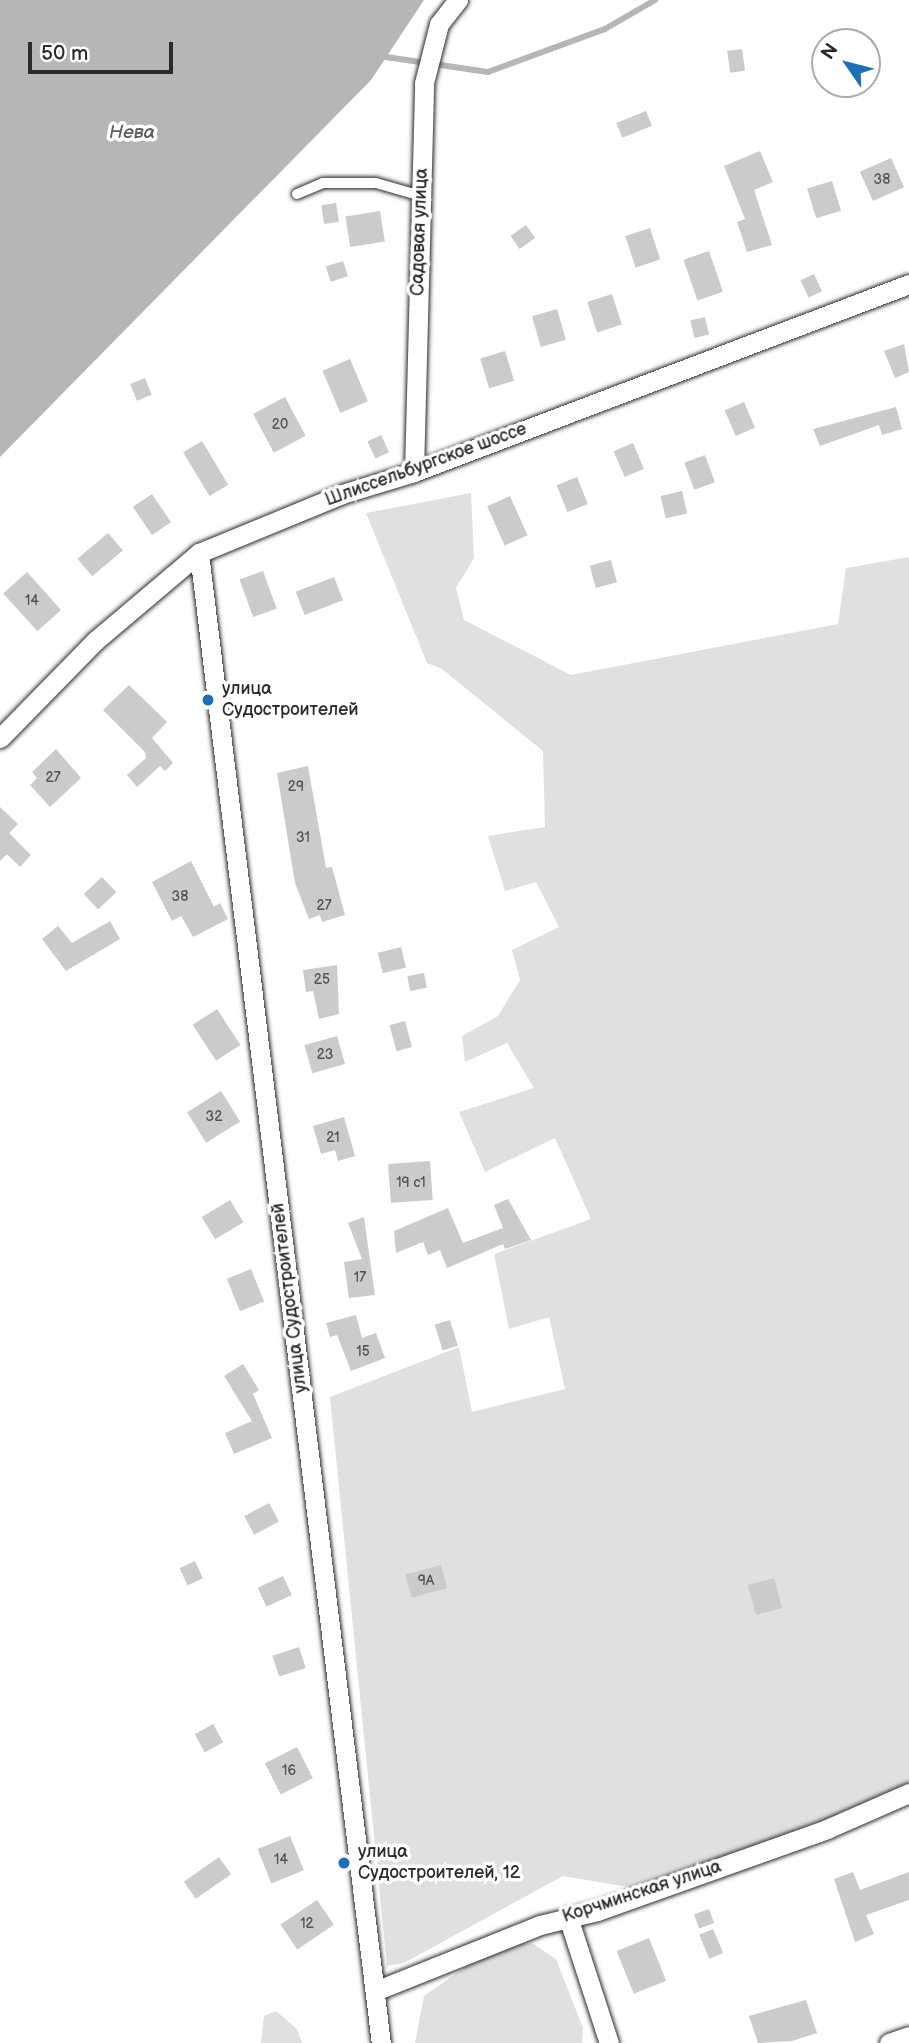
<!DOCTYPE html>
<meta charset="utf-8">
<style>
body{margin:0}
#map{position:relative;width:909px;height:2043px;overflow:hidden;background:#fff;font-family:"Balsamiq Sans",sans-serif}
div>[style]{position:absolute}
.green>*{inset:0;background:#e0e0e0}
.water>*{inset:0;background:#b6b6b6}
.stream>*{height:6px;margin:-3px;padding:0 3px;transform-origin:3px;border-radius:3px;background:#b6b6b6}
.building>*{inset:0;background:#cbcbcb;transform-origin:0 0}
.roads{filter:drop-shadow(0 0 2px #2b2b2b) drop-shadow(0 0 2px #2b2b2b)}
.service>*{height:10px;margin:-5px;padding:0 5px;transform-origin:5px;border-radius:5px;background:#fff}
.minor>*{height:19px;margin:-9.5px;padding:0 9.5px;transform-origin:9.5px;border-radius:9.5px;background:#fff}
.dots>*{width:19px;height:19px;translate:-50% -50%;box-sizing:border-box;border:4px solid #fff;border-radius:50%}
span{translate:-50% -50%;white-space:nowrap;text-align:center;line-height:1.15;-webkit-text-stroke:7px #fff;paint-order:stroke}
.number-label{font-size:14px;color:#535353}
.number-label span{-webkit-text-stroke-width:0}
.street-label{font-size:18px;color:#2b2b2b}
.poi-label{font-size:18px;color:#2b2b2b}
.left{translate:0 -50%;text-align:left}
.water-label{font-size:19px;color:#5c5c5c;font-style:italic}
.north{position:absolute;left:811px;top:28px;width:70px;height:70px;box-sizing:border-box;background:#fff;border:2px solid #aaa;border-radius:50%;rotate:305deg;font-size:19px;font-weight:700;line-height:28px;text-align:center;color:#2b2b2b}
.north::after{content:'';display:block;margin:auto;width:24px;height:32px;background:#1f6fb2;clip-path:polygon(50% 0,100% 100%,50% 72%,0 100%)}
.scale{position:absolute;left:28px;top:42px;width:145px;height:32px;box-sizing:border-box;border:4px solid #2b2b2b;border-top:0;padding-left:9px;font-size:21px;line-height:24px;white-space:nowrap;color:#2b2b2b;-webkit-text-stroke:5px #fff;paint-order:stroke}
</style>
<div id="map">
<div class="green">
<i style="clip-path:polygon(471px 493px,474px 558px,456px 588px,464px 620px,571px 675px,838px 624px,846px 568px,909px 557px,909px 1788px,640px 1889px,563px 1876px,404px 1963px,387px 1966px,330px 1397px,459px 1347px,472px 1412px,565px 1389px,549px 1317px,509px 1329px,494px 1254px,591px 1219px,555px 1138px,485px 1172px,459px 1112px,534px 1088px,507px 1043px,465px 1062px,462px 1036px,498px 1016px,520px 980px,512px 950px,559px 927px,536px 882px,505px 891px,488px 836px,545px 827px,543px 751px,442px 669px,427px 663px,366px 513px)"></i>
<i style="clip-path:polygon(532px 1943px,556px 1959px,583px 2028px,582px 2043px,415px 2043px,424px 1996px,474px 1961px,512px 1945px)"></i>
<i style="clip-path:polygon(276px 2011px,297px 2029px,302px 2043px,261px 2043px,264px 2016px)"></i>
</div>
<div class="water">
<i style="clip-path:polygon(0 0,424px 0,371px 80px,0 457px)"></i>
</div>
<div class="stream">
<i style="left:386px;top:57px;width:103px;rotate:8.4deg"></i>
<i style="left:488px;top:72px;width:125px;rotate:-20.2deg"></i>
<i style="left:605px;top:29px;width:58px;rotate:-30.1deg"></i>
</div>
<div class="building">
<i style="left:742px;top:49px;width:22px;height:15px;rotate:82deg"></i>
<i style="left:646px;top:111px;width:16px;height:32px;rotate:68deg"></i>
<i style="clip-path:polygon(760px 151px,773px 182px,754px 190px,772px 245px,747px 252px,737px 222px,745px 219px,724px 166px)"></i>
<i style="left:891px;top:158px;width:32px;height:34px;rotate:66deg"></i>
<i style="left:832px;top:181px;width:31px;height:26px;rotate:73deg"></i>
<i style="left:336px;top:203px;width:19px;height:15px;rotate:81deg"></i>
<i style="left:380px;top:211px;width:31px;height:35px;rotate:81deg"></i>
<i style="left:526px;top:225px;width:16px;height:19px;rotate:55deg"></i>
<i style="left:650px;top:228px;width:33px;height:26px;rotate:72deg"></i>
<i style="left:709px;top:251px;width:43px;height:27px;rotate:71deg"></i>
<i style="left:343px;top:261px;width:16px;height:18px;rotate:72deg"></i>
<i style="left:814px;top:274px;width:19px;height:15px;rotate:65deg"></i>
<i style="left:612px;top:294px;width:32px;height:26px;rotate:72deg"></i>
<i style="left:557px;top:309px;width:32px;height:26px;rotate:74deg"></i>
<i style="left:705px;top:317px;width:18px;height:15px;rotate:77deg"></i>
<i style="clip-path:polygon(904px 344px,909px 372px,895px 378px,884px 351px)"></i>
<i style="left:505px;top:351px;width:31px;height:26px;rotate:73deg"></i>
<i style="left:350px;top:359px;width:46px;height:30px;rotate:67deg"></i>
<i style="left:145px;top:378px;width:18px;height:16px;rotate:68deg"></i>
<i style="left:285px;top:397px;width:44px;height:36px;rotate:62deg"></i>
<i style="left:744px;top:402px;width:28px;height:21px;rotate:67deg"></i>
<i style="clip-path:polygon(896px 407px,902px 429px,882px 435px,879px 425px,820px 446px,813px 429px)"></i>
<i style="left:381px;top:435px;width:19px;height:15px;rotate:65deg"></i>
<i style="left:202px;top:441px;width:51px;height:22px;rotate:59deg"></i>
<i style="left:633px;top:443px;width:28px;height:21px;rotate:67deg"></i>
<i style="left:705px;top:455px;width:29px;height:22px;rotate:70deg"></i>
<i style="left:577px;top:477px;width:29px;height:22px;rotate:68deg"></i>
<i style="left:682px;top:491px;width:23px;height:22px;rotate:77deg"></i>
<i style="left:152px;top:494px;width:34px;height:23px;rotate:56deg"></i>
<i style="left:510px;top:496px;width:43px;height:25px;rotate:66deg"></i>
<i style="left:108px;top:533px;width:23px;height:40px;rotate:50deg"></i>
<i style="left:611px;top:560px;width:23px;height:22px;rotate:75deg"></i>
<i style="left:263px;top:571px;width:40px;height:25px;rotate:70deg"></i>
<i style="left:27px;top:572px;width:51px;height:32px;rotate:48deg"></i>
<i style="left:334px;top:577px;width:25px;height:41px;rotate:69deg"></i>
<i style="clip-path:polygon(129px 685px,167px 722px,152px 738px,173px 763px,165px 771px,160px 766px,137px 787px,127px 775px,146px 758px,145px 752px,103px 710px)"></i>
<i style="clip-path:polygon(56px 749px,81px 778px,50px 807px,30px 785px,37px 778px,32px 772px)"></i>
<i style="clip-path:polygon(308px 766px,326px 868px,332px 867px,345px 915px,322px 922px,320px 915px,309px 919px,295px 883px,277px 773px)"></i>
<i style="clip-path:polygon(0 807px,18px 824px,9px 833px,31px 855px,20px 867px,7px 854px,0 861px)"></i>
<i style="clip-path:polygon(191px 861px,214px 907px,220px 903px,228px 919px,193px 937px,181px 916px,172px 921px,152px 882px)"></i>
<i style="left:102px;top:877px;width:21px;height:25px;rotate:47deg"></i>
<i style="clip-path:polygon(110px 921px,120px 939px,66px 971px,42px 939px,58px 926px,72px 943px)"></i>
<i style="left:401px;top:947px;width:21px;height:24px;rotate:76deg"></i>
<i style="clip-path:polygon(337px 965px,339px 1014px,319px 1019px,313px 991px,306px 992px,303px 970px)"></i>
<i style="left:424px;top:973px;width:15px;height:17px;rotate:79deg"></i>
<i style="left:217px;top:1009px;width:43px;height:29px;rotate:57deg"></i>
<i style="left:405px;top:1021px;width:27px;height:16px;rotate:75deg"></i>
<i style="left:337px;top:1036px;width:29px;height:34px;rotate:74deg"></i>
<i style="left:221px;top:1091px;width:36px;height:40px;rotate:58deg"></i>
<i style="clip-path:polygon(344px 1117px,355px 1156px,338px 1161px,335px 1150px,321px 1154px,313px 1126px)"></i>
<i style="left:430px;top:1161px;width:39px;height:42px;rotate:86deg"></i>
<i style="clip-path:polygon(508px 1199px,531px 1240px,505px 1249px,503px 1244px,447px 1268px,440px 1250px,428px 1255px,423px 1242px,396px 1253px,394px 1231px,448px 1208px,463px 1243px,503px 1228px,494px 1205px)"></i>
<i style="left:230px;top:1200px;width:26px;height:33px;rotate:59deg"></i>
<i style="clip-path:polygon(364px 1217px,375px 1295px,349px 1298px,344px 1262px,362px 1259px,348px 1223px)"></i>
<i style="left:251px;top:1269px;width:35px;height:26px;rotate:68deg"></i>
<i style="clip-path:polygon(356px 1315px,362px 1338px,376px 1333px,385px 1358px,351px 1371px,337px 1335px,330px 1337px,326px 1323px)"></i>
<i style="left:450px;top:1320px;width:27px;height:16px;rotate:73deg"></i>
<i style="clip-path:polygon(243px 1364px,259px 1390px,253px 1394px,272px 1438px,234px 1454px,225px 1433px,252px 1421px,224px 1376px)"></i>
<i style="left:269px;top:1503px;width:21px;height:28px;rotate:62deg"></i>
<i style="left:195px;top:1561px;width:19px;height:17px;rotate:65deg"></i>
<i style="left:441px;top:1565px;width:24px;height:37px;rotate:75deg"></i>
<i style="left:283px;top:1576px;width:21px;height:28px;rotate:65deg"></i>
<i style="left:774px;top:1578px;width:31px;height:27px;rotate:75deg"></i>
<i style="left:299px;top:1647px;width:22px;height:28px;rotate:72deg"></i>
<i style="left:213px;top:1724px;width:21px;height:21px;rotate:61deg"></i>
<i style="left:297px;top:1747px;width:35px;height:36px;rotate:63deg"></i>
<i style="left:290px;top:1836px;width:37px;height:35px;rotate:68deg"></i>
<i style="left:219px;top:1857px;width:21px;height:43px;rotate:55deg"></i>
<i style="clip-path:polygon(853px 1872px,860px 1890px,909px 1872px,909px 1900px,866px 1915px,874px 1934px,855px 1942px,834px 1879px)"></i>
<i style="left:317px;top:1900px;width:30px;height:44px;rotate:56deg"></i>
<i style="left:709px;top:1909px;width:15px;height:16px;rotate:70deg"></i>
<i style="left:713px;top:1929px;width:26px;height:15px;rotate:67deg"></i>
<i style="left:649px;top:1938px;width:46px;height:35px;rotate:68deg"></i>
<i style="clip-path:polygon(806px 2000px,817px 2033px,792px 2041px,758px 2043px,749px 2016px)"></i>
</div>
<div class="roads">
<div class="service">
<i style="left:297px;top:194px;width:28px;rotate:-23deg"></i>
<i style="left:323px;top:183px;width:53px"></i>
<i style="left:376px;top:183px;width:47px;rotate:16.1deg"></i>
</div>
<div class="minor">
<i style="left:414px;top:472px;width:389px;rotate:-88.5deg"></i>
<i style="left:424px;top:83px;width:61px;rotate:-75.7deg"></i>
<i style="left:439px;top:24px;width:31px;rotate:-52deg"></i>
<i style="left:199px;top:553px;width:1501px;rotate:83.04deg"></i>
<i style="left:0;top:738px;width:137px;rotate:-45.6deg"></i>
<i style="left:96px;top:640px;width:135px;rotate:-40.2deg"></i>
<i style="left:199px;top:553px;width:155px;rotate:-22.4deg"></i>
<i style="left:342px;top:494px;width:75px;rotate:-17deg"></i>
<i style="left:414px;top:472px;width:529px;rotate:-20.8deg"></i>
<i style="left:568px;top:1917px;width:133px;rotate:72deg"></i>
<i style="left:375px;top:1991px;width:178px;rotate:-21.8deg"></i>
<i style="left:540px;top:1925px;width:59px;rotate:-13.8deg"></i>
<i style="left:597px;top:1911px;width:244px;rotate:-19.6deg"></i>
<i style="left:827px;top:1829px;width:90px;rotate:-23.7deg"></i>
<i style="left:889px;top:2043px;width:21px;rotate:-19deg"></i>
</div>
</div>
<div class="dots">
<i style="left:208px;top:700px;background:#1f6fb2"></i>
<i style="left:344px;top:1863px;background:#1f6fb2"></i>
</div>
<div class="number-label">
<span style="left:882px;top:180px">38</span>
<span style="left:280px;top:425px">20</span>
<span style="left:32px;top:601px">14</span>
<span style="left:53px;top:778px">27</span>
<span style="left:296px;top:787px">29</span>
<span style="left:303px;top:838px">31</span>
<span style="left:180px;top:897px">38</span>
<span style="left:324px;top:906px">27</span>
<span style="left:322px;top:980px">25</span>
<span style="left:325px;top:1055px">23</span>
<span style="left:214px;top:1117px">32</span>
<span style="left:333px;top:1138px">21</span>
<span style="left:411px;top:1183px">19 с1</span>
<span style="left:360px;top:1278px">17</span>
<span style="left:363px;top:1352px">15</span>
<span style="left:426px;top:1581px">9А</span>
<span style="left:289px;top:1771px">16</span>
<span style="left:281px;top:1860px">14</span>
<span style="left:307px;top:1924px">12</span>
</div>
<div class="street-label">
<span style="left:420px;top:232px;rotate:-88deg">Садовая улица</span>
<span style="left:426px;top:465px;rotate:-20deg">Шлиссельбургское шоссе</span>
<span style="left:290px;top:1298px;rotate:-97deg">улица Судостроителей</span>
<span style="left:642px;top:1892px;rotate:-18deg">Корчминская улица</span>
</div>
<div class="poi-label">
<span class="left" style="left:222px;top:700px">улица<br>Судостроителей</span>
<span class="left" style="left:358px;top:1863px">улица<br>Судостроителей, 12</span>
</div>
<div class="water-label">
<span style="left:132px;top:133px">Нева</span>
</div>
<div class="north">N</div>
<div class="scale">50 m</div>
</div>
